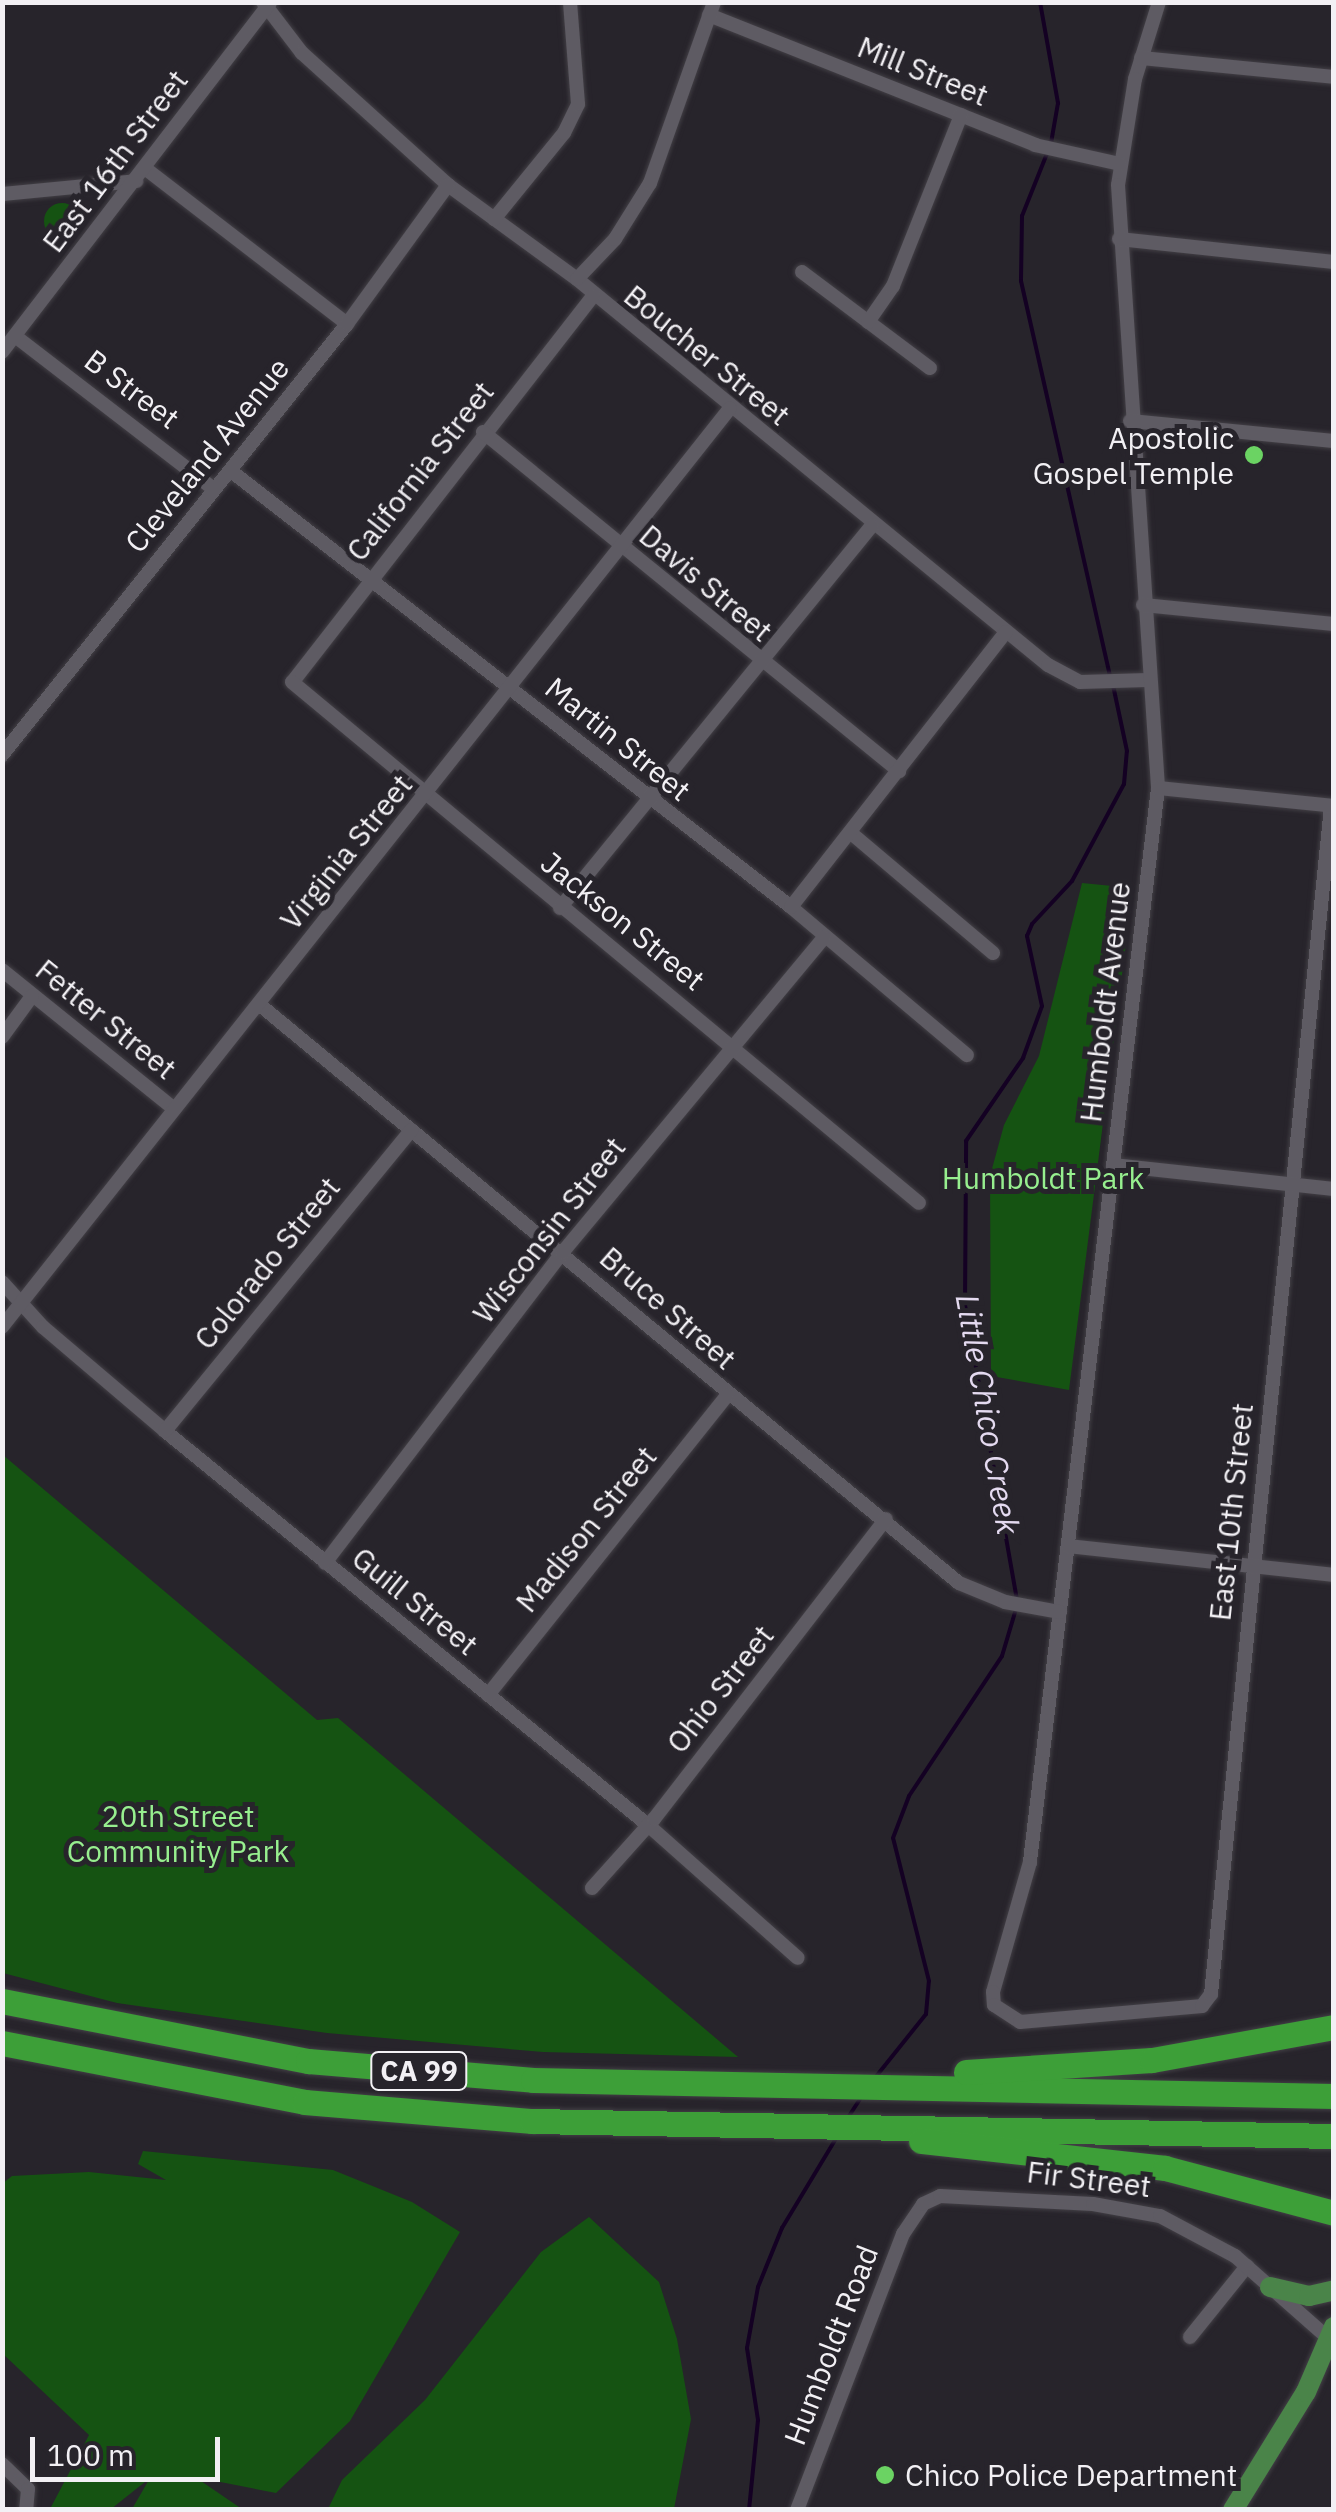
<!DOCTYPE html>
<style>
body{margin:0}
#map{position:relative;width:1336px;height:2512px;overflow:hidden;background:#27242b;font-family:"IBM Plex Sans",sans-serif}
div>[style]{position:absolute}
.green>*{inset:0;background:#155312}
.round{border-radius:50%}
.stream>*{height:4px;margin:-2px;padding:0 2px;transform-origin:2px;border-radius:2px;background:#140123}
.roads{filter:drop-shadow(0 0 2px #423f45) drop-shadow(0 0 2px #423f45)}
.minor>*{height:14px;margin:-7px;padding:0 7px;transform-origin:7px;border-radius:7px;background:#5e5b63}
.primary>*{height:20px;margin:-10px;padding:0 10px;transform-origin:10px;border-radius:10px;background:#4a8449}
.motorway>*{height:25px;margin:-12.5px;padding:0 12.5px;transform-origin:12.5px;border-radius:12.5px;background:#3d9f38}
.dots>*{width:28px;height:28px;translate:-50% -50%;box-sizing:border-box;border:5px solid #27242b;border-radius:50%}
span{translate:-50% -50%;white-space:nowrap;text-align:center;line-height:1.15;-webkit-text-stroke:10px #27242b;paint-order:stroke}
.shield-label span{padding:2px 8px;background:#27242b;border:2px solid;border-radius:8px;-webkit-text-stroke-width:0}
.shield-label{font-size:28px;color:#f2f0f4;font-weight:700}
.street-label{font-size:30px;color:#f2f0f4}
.poi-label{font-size:30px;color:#f2f0f4}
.right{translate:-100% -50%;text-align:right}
.left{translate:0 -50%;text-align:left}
.park-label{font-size:30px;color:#97ef8f}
.water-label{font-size:32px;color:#e4daf0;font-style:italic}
.frame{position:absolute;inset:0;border:5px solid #f2f0f4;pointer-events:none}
.scale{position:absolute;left:30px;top:2437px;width:190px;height:45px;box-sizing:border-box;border:5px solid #f2f0f4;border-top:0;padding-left:12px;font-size:30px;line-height:35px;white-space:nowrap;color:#f2f0f4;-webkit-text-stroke:8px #27242b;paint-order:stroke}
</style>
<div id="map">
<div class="green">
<i class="round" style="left:44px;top:203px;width:36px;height:36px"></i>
<i style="clip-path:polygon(1082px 883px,1133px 888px,1069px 1390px,991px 1376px,990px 1176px,1004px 1125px,1039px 1056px)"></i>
<i style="clip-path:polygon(3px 1455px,317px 1720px,338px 1718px,738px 2057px,543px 2052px,327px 2033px,117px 2003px,3px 1973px)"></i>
<i style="clip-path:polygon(143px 2151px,333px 2170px,412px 2202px,460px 2232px,350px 2421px,276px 2493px,195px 2477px,242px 2509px,132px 2509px,150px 2478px,111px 2509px,50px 2509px,89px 2435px,3px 2354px,3px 2183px,12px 2176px,89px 2172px,166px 2180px,138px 2164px)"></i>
<i style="clip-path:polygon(589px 2217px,659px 2282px,677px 2339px,691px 2419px,674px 2509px,328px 2509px,342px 2480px,425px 2400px,541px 2252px)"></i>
</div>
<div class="stream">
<i style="left:1040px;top:2px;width:103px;rotate:79.9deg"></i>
<i style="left:1058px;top:103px;width:41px;rotate:99.9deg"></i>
<i style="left:1048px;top:151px;width:70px;rotate:111.8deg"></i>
<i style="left:1022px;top:216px;width:65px;rotate:90.9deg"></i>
<i style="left:1021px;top:281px;width:405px;rotate:77.3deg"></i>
<i style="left:1017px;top:1600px;width:301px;rotate:-100deg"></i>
<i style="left:965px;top:1304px;width:163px;rotate:-89.6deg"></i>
<i style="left:966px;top:1141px;width:101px;rotate:-55.5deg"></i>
<i style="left:1023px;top:1058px;width:55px;rotate:-69.9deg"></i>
<i style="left:1042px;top:1006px;width:72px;rotate:-102.1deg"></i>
<i style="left:1027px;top:936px;width:13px;rotate:-67deg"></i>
<i style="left:1032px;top:924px;width:59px;rotate:-47.1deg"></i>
<i style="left:1072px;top:881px;width:110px;rotate:-61.8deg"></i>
<i style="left:1124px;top:784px;width:33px;rotate:-85deg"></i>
<i style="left:1127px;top:751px;width:67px;rotate:-102deg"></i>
<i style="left:874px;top:2079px;width:83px;rotate:-51.3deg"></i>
<i style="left:926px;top:2014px;width:33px;rotate:-85deg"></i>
<i style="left:929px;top:1981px;width:147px;rotate:-104.1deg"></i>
<i style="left:893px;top:1838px;width:45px;rotate:-69.1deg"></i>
<i style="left:909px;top:1796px;width:168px;rotate:-56.4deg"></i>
<i style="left:1002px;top:1656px;width:49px;rotate:-73.4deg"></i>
<i style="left:849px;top:2116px;width:20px;rotate:-57deg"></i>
<i style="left:749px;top:2510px;width:90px;rotate:-84.3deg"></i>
<i style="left:758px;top:2420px;width:73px;rotate:-98.7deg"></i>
<i style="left:747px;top:2348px;width:62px;rotate:-79.8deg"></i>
<i style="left:758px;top:2287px;width:64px;rotate:-67.9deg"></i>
<i style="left:782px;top:2228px;width:106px;rotate:-58.9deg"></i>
</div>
<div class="roads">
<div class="minor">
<i style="left:263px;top:2px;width:64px;rotate:52.6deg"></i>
<i style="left:302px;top:53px;width:197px;rotate:42.1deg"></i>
<i style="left:448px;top:185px;width:160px;rotate:36.1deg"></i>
<i style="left:577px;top:279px;width:609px;rotate:39.34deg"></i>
<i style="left:1048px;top:665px;width:36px;rotate:28deg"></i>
<i style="left:1080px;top:682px;width:68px;rotate:-1.7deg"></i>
<i style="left:1159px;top:2px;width:81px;rotate:107.3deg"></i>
<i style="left:1135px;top:79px;width:107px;rotate:99.1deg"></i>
<i style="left:1118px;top:185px;width:604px;rotate:86.2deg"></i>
<i style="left:1158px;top:788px;width:1082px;rotate:96.8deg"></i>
<i style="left:1030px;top:1862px;width:135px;rotate:105.9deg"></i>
<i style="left:993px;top:1992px;width:13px;rotate:86deg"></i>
<i style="left:994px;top:2005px;width:31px;rotate:33deg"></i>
<i style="left:1020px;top:2022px;width:183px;rotate:-5deg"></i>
<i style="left:1202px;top:2006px;width:15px;rotate:-53deg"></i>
<i style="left:1211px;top:1994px;width:1194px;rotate:-84.23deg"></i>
<i style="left:709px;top:15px;width:351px;rotate:21.7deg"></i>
<i style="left:1035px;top:145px;width:87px;rotate:12.6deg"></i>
<i style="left:1141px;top:58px;width:194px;rotate:5.6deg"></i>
<i style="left:146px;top:169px;width:254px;rotate:37.6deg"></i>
<i style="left:2px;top:194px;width:135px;rotate:-5.5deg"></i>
<i style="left:494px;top:219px;width:111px;rotate:-50.9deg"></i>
<i style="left:564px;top:133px;width:32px;rotate:-64deg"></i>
<i style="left:578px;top:104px;width:102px;rotate:-94.5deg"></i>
<i style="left:1119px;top:239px;width:216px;rotate:6.1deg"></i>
<i style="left:802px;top:272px;width:160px;rotate:36.9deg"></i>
<i style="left:577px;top:279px;width:55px;rotate:-46.5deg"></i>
<i style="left:615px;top:239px;width:66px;rotate:-58deg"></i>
<i style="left:650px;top:183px;width:192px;rotate:-70.5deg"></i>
<i style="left:593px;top:296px;width:489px;rotate:127.9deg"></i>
<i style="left:292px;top:682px;width:815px;rotate:39.72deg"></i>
<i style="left:868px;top:322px;width:44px;rotate:-55.2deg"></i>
<i style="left:893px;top:286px;width:184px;rotate:-68.3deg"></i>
<i style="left:15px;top:336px;width:251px;rotate:37.6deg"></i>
<i style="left:2px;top:352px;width:440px;rotate:-52.5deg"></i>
<i style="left:1130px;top:421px;width:205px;rotate:5.6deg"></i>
<i style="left:483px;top:432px;width:537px;rotate:39.18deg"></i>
<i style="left:231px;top:471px;width:710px;rotate:37.9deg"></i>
<i style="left:791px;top:907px;width:230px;rotate:40.1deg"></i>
<i style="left:1143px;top:605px;width:192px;rotate:5.7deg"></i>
<i style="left:2px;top:755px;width:552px;rotate:-51.32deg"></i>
<i style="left:347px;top:324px;width:172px;rotate:-54deg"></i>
<i style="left:1158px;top:788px;width:177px;rotate:5.8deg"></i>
<i style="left:851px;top:833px;width:186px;rotate:40.2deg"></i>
<i style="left:791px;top:907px;width:349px;rotate:-52deg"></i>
<i style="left:560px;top:908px;width:493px;rotate:-50.8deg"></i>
<i style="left:2px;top:970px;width:221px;rotate:38.9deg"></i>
<i style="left:260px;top:1005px;width:907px;rotate:39.59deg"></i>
<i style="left:959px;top:1583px;width:50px;rotate:22.4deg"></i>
<i style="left:1005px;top:1602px;width:56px;rotate:10.3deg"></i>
<i style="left:2px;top:1037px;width:51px;rotate:-53.8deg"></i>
<i style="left:1113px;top:1165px;width:222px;rotate:6.2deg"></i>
<i style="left:2px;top:1282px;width:61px;rotate:47.7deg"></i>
<i style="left:43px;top:1327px;width:160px;rotate:40.4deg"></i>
<i style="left:165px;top:1431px;width:623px;rotate:39.21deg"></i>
<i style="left:648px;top:1825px;width:200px;rotate:41.6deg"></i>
<i style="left:2px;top:1327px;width:1172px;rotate:-51.61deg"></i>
<i style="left:165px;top:1431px;width:389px;rotate:-50.7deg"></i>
<i style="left:1068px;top:1546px;width:268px;rotate:6.2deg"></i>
<i style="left:325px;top:1563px;width:390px;rotate:-52.6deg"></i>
<i style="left:562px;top:1253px;width:410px;rotate:-50.3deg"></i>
<i style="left:488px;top:1695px;width:383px;rotate:-51.4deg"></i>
<i style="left:592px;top:1888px;width:93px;rotate:-48.1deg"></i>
<i style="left:654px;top:1819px;width:379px;rotate:-52.3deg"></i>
<i style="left:1190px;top:2337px;width:91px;rotate:-51.2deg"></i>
<i style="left:2px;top:2464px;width:36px;rotate:44deg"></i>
<i style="left:28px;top:2489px;width:21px;rotate:95deg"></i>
<i style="left:797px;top:2510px;width:296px;rotate:-69deg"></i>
<i style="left:903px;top:2234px;width:36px;rotate:-56deg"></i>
<i style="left:923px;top:2204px;width:19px;rotate:-25deg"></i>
<i style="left:940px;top:2196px;width:153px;rotate:3deg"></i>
<i style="left:1093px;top:2204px;width:68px;rotate:10.2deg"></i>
<i style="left:1160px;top:2216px;width:85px;rotate:28.1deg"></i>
<i style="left:1235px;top:2256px;width:124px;rotate:41.4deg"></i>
</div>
<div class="primary">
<i style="left:1270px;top:2287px;width:40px;rotate:13deg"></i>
<i style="left:1309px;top:2296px;width:26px;rotate:-13deg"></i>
<i style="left:1233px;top:2510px;width:139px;rotate:-58.3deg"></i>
<i style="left:1306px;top:2392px;width:71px;rotate:-66.7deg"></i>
</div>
<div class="motorway">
<i style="left:2px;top:2001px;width:312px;rotate:11.1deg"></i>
<i style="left:308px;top:2061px;width:226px;rotate:4.8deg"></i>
<i style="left:533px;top:2080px;width:801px;rotate:1.14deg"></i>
<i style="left:2px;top:2043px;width:309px;rotate:11deg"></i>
<i style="left:305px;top:2102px;width:228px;rotate:4.8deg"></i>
<i style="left:532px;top:2121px;width:802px;rotate:1.07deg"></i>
<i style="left:966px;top:2072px;width:186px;rotate:-3.7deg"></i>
<i style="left:1152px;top:2060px;width:185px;rotate:-10.3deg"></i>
<i style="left:921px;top:2141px;width:245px;rotate:6.3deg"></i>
<i style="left:1165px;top:2168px;width:175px;rotate:14.9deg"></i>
</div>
</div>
<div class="dots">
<i style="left:1254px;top:455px;background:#6bd363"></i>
<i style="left:885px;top:2475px;background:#6bd363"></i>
</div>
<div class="shield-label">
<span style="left:419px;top:2071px">CA 99</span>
</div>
<div class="street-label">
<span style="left:923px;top:71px;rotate:22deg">Mill Street</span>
<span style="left:115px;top:161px;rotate:-53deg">East 16th Street</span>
<span style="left:707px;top:355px;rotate:39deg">Boucher Street</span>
<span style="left:132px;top:389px;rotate:37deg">B Street</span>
<span style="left:207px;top:455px;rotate:-51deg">Cleveland Avenue</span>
<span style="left:420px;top:471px;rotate:-52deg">California Street</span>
<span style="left:706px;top:583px;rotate:40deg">Davis Street</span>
<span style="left:618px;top:739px;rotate:39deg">Martin Street</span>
<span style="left:346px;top:852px;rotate:-51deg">Virginia Street</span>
<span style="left:623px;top:921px;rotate:39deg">Jackson Street</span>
<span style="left:1105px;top:1002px;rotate:-83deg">Humboldt Avenue</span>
<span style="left:106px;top:1019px;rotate:39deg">Fetter Street</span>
<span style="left:549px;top:1230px;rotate:-52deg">Wisconsin Street</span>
<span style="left:267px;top:1263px;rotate:-51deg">Colorado Street</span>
<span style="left:668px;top:1308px;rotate:41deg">Bruce Street</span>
<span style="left:1231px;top:1512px;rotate:-84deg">East 10th Street</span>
<span style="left:586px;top:1529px;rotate:-51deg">Madison Street</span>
<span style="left:415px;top:1601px;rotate:39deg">Guill Street</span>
<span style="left:720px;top:1689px;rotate:-52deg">Ohio Street</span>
<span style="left:1089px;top:2179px;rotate:7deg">Fir Street</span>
<span style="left:831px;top:2345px;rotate:-69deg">Humboldt Road</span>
</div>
<div class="poi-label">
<span class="right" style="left:1234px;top:455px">Apostolic<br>Gospel Temple</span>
<span class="left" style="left:905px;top:2475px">Chico Police Department</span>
</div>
<div class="park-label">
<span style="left:1043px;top:1178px">Humboldt Park</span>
<span style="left:178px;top:1833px">20th Street<br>Community Park</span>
</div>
<div class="water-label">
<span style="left:988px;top:1414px;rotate:80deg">Little Chico Creek</span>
</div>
<div class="frame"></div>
<div class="scale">100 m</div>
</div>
